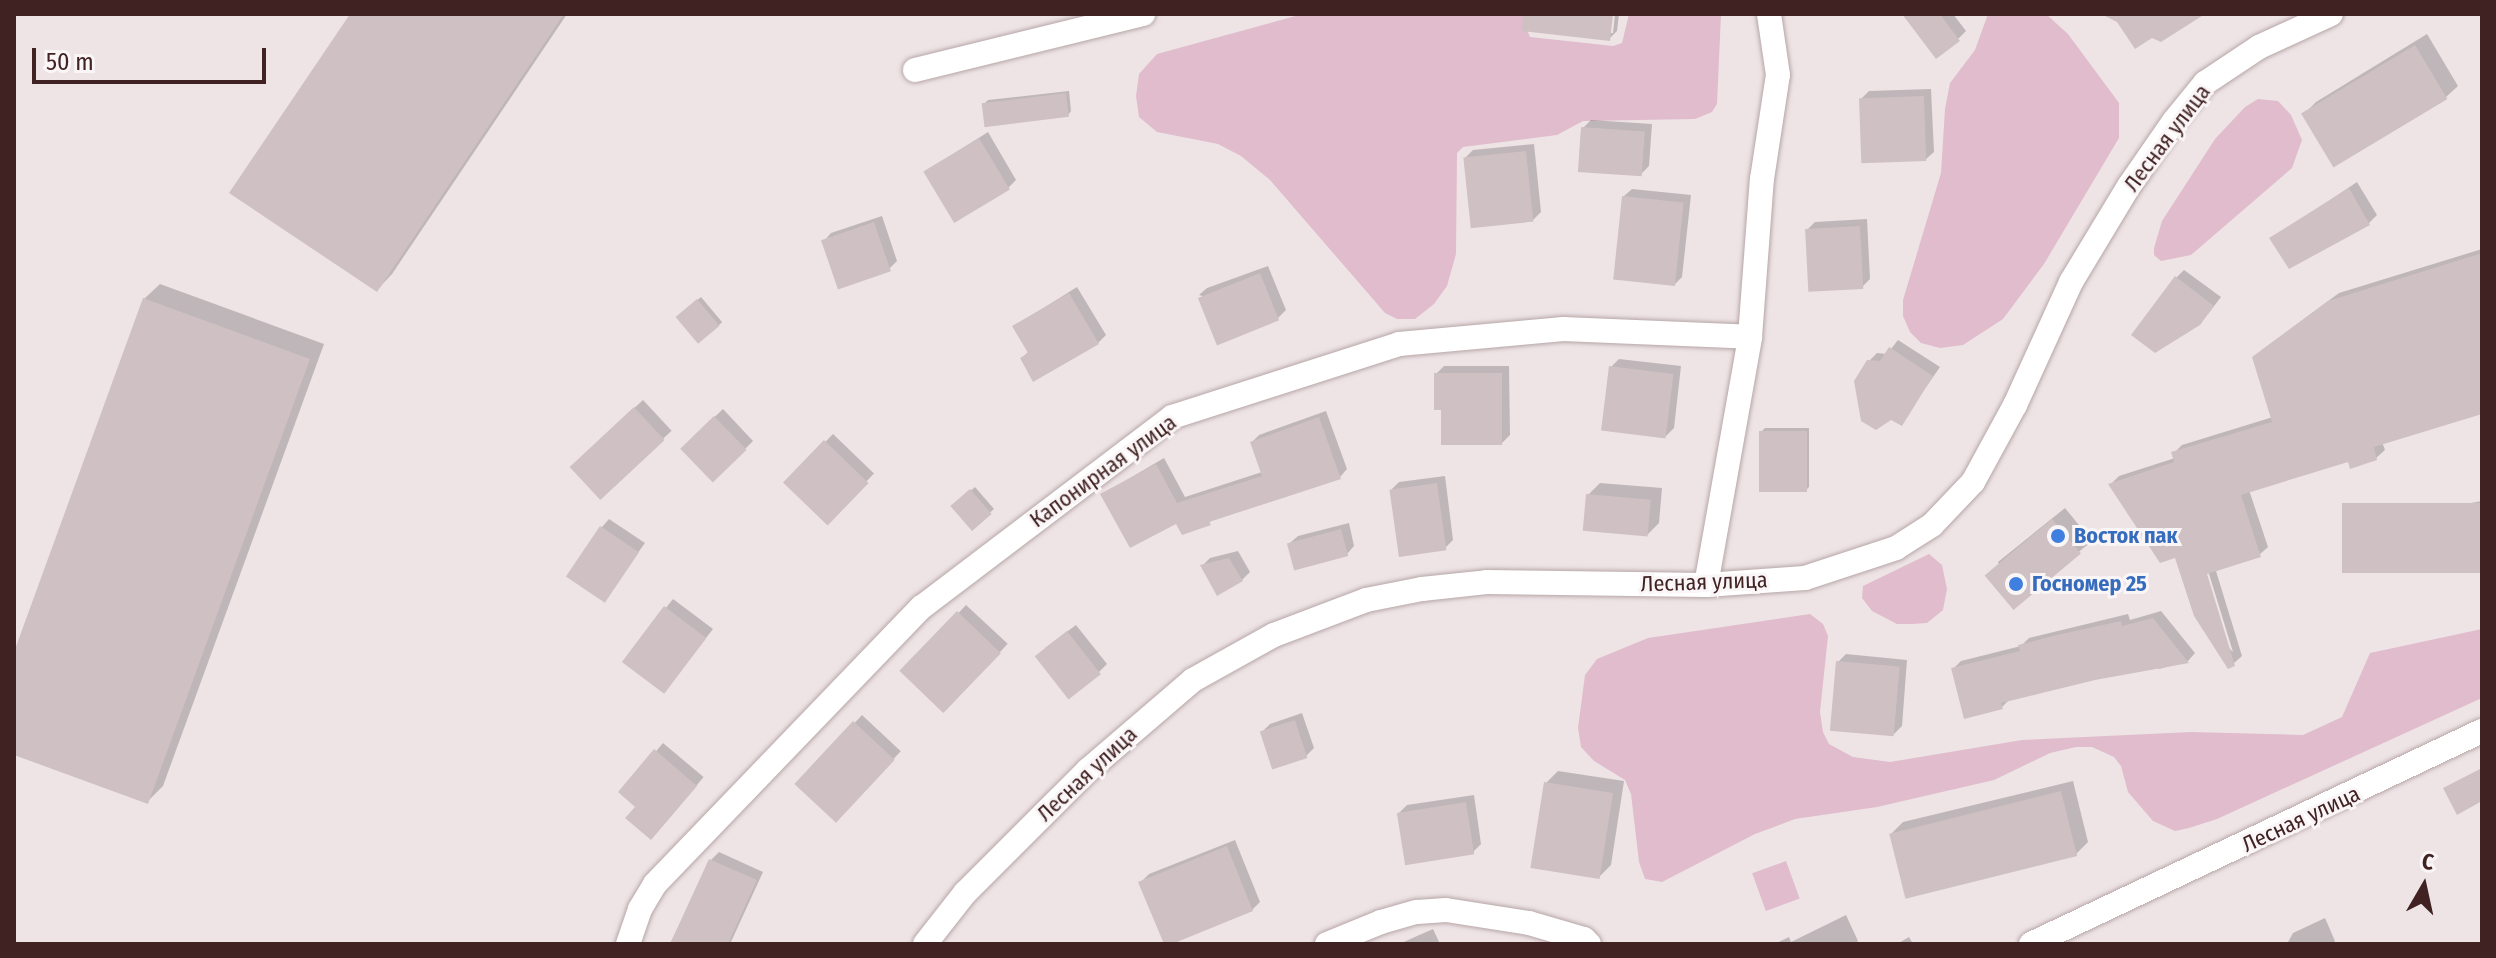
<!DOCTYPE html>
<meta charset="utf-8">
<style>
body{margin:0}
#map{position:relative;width:2496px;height:958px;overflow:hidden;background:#eee4e6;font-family:"Fira Sans Condensed",sans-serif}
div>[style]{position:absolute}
.green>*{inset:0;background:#e0bccc;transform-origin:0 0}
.shadow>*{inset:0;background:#0003;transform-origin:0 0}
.building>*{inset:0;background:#cfc0c3;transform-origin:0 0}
.roads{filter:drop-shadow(0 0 2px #b7a6a7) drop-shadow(0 0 2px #b7a6a7)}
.street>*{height:24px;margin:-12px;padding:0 12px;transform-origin:12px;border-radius:12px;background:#fff}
.secondary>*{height:24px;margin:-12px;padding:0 12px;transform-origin:12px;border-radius:12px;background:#fff}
.dots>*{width:22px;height:22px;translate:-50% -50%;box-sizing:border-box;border:4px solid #faf5f6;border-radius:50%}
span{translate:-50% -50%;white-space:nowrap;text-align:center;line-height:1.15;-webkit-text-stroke:6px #faf5f6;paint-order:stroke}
.street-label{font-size:22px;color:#412222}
.shop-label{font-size:22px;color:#366cbe;font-weight:700}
.left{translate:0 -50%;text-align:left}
.frame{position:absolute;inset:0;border:16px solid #412222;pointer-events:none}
.north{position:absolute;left:2384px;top:846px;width:80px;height:80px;-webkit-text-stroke:6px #faf5f6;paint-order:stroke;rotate:9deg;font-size:22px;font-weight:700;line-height:32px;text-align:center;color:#412222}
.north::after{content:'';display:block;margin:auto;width:28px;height:36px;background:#412222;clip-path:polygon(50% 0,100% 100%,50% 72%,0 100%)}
.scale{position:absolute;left:32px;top:48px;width:234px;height:36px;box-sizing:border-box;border:4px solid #412222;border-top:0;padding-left:10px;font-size:24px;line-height:28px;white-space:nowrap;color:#412222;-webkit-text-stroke:6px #faf5f6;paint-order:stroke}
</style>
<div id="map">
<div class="green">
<i style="clip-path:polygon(1303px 14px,1528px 14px,1527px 30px,1530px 37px,1613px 46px,1622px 43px,1629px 14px,1721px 14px,1717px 104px,1712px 112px,1695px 119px,1583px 121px,1557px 135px,1463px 147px,1457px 153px,1456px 254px,1447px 286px,1434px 304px,1415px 319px,1397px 319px,1385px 313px,1270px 180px,1241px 156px,1218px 144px,1157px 132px,1139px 117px,1136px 96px,1139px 74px,1157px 54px)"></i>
<i style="clip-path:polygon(1988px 14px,2046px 14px,2068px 34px,2119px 103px,2119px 138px,2044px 264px,2003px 319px,1963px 345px,1940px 348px,1921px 343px,1910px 332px,1903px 316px,1903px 300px,1941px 173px,1945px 109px,1950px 83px,1975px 50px)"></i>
<i style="clip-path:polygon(2258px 99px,2278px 101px,2291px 115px,2302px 140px,2292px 168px,2191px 255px,2161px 261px,2154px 255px,2154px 248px,2162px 221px,2215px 139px,2245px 107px)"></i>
<i style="clip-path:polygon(1929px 554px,1942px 565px,1947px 589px,1943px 610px,1927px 623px,1912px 624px,1897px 624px,1872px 611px,1862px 598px,1863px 586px)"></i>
<i style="clip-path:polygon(1810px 614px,1823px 624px,1828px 636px,1820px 712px,1823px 732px,1829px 744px,1853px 757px,1890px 762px,2022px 740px,2191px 732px,2303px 735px,2342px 717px,2370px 653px,2482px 629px,2482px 698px,2217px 819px,2189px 828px,2175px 831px,2153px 821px,2128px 792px,2121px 766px,2114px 757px,2092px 747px,2076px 747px,2050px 753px,1994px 780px,1877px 807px,1795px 819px,1755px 834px,1662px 882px,1645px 879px,1639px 862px,1631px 794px,1625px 780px,1594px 761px,1581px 747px,1578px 728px,1585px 675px,1597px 659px,1648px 638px)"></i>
<i style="left:1786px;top:861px;width:40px;height:36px;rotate:70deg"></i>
</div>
<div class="shadow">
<i style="clip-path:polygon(353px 14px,567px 14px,392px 274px,377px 290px)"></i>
<i style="clip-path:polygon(1540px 14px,1611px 14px,1609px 33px,1613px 33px,1615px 14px,1619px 14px,1617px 31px,1609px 39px)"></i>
<i style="clip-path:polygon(1921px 14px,1953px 14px,1966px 31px,1958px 39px)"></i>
<i style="clip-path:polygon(2427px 34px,2458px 86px,2446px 97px,2304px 114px,2316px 102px)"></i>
<i style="clip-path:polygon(1931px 89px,1934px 152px,1926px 159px,1861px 99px,1869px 91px)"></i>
<i style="clip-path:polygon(1069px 91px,1071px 111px,1068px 115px,984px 104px,988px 100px)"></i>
<i style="clip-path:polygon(1591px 120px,1652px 124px,1649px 166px,1641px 174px,1583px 128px)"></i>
<i style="clip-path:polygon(988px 132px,1016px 180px,1008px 188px,925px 172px)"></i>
<i style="clip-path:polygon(1534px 144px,1541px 212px,1533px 220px,1465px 158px,1473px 150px)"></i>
<i style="clip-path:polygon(2357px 182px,2377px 215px,2369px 223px,2272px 239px)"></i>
<i style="clip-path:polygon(1632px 189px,1691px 195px,1682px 277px,1674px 285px,1624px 196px)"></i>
<i style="clip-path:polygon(882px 216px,897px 261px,889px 269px,824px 241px,831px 233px)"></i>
<i style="clip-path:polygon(1867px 219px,1870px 279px,1862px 287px,1807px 230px,1815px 222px)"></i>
<i style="clip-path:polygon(evenodd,2482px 249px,2482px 412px,2382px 442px,2385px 450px,2376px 458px,2350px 460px,2249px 490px,2268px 547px,2259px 555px,2216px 571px,2242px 656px,2233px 664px,2177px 556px,2111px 484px,2119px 476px,2175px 458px,2174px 453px,2182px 445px,2273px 417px,2262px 350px,2339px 293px,2482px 249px,2206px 564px,2233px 652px,2227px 646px,2202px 565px,2206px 564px)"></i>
<i style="clip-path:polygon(1268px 266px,1286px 310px,1278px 318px,1199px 295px,1207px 288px)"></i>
<i style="clip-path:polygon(2184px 270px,2221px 297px,2208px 314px,2176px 278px)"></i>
<i style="clip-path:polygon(160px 284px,324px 344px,163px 786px,147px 802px,14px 753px,14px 658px,144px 299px)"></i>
<i style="clip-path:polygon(1077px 287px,1106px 335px,1098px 343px,1022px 358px,1029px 351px,1015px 326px)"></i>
<i style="left:701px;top:297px;width:33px;height:30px;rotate:50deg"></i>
<i style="clip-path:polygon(1898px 340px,1940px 367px,1901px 423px,1891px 418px,1868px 362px,1877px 353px,1887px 354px)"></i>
<i style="clip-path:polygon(1619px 359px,1681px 366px,1674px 428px,1666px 436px,1611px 367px)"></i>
<i style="clip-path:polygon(1444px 366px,1509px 366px,1510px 435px,1502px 443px,1443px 408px,1436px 374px)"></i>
<i style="left:643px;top:400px;width:42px;height:98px;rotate:47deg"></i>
<i style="clip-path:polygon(723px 409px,753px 441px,745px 449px,682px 448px)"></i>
<i style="clip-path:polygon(1326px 411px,1347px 469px,1340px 477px,1215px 517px,1209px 523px,1176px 521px,1103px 494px,1164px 458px,1185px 497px,1262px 472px,1252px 442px,1259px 435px)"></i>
<i style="clip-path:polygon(1765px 428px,1809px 428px,1809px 487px,1805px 491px,1761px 432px)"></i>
<i style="left:833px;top:434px;width:57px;height:67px;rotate:44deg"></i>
<i style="clip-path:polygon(1445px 476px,1453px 540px,1445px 548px,1391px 490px,1399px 482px)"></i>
<i style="clip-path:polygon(1600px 483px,1662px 488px,1659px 523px,1647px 535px,1588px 495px)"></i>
<i style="left:975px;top:487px;width:29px;height:29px;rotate:49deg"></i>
<i style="clip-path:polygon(2482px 501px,2482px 571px,2346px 529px,2349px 525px)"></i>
<i style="clip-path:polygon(2065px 508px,2092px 541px,2012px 607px,1998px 562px)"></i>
<i style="clip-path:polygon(609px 519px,645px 543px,604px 600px,602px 527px)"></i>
<i style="clip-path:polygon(1349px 523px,1354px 546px,1347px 554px,1290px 543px,1298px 536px)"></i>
<i style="clip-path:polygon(1238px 551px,1250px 572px,1242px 580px,1202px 566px,1210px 558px)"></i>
<i style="clip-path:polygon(673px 599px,713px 629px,671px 683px,624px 661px)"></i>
<i style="left:966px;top:605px;width:57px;height:91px;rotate:43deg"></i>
<i style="clip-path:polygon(2161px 611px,2195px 653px,2188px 661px,2159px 669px,2157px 664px,2010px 699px,2002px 707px,1953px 669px,1961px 661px,2021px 646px,2029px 638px,2128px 614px,2130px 620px)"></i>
<i style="clip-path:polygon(1076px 625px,1107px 664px,1099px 672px,1045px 648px)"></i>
<i style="clip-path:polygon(1846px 654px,1907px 660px,1902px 726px,1894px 734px,1838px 662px)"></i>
<i style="clip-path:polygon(1302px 713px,1314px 748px,1306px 756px,1262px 732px,1270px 724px)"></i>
<i style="left:862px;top:715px;width:53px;height:95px;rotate:43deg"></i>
<i style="left:663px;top:743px;width:53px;height:65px;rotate:40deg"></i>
<i style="clip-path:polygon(1558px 771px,1624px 781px,1611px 865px,1599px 877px,1546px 783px)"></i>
<i style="clip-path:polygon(2073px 781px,2088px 842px,2076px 854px,1891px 834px,1903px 822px)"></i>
<i style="clip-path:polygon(1474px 795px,1481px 844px,1473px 852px,1399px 813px,1407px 805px)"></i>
<i style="clip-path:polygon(1235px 840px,1260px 902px,1252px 910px,1166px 944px,1141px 882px,1149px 874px)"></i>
<i style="clip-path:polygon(719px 852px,763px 872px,730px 944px,670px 944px,711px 860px)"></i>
<i style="clip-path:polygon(1846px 915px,1858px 941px,1855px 944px,1774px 944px,1789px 937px,1791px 942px)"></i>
<i style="clip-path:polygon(2325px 918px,2335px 941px,2332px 944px,2287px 944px,2293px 933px)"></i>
<i style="clip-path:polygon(1433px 929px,1440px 944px,1399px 944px)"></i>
<i style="clip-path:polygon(1909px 937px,1913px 944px,1897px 944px)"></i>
</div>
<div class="building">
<i style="clip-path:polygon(350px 14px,564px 14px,377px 292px,229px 193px)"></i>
<i style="clip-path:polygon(1523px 14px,1613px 14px,1610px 41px,1522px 31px)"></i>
<i style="clip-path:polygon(1902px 14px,1940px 14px,1960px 41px,1936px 59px)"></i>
<i style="clip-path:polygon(2101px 14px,2205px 14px,2161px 42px,2152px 38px,2135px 49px,2117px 22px)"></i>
<i style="left:2415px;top:45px;width:63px;height:133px;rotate:59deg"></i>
<i style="left:1066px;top:93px;width:24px;height:85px;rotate:83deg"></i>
<i style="left:1924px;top:96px;width:65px;height:65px;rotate:88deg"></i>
<i style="left:1581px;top:127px;width:64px;height:45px;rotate:4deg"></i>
<i style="left:979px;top:138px;width:60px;height:65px;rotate:59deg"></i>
<i style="left:1526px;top:151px;width:71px;height:63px;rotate:84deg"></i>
<i style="clip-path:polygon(2349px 188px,2370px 225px,2289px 269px,2269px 238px)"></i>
<i style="left:1622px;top:196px;width:62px;height:84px;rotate:6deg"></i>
<i style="left:874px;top:222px;width:52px;height:56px;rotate:71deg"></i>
<i style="left:1860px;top:226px;width:63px;height:55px;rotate:87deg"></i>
<i style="clip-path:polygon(2482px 253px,2482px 414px,2374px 447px,2377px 460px,2350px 469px,2348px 462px,2241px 495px,2261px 557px,2207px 574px,2235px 666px,2228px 669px,2194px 616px,2175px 558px,2160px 563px,2108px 484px,2174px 462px,2171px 452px,2272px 422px,2252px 357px,2328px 301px)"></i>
<i style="left:1260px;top:273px;width:51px;height:67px;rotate:68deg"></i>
<i style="clip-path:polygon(2175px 276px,2214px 306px,2200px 325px,2155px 353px,2131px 335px)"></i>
<i style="clip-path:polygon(1069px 293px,1099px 344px,1033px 382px,1020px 358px,1028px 353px,1012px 326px)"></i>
<i style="clip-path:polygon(143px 298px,310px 359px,148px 804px,14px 755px,14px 652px)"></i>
<i style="left:697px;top:299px;width:35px;height:28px;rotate:50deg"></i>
<i style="clip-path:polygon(1889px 347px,1933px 376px,1902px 426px,1891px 420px,1876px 430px,1861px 421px,1854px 381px,1867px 360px,1880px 361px)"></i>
<i style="left:1609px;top:366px;width:65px;height:65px;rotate:7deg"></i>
<i style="clip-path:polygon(1434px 373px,1502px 373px,1502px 445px,1441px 445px,1441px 410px,1434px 410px)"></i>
<i style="left:634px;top:407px;width:45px;height:88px;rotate:47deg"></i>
<i style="left:714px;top:416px;width:47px;height:47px;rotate:46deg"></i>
<i style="clip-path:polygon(1319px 417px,1341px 479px,1209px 522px,1211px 525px,1182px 535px,1176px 524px,1130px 548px,1100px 494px,1156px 464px,1177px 503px,1262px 476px,1250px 442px)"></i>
<i style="left:1759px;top:431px;width:48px;height:61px"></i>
<i style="left:824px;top:440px;width:62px;height:59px;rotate:44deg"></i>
<i style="left:1437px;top:483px;width:68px;height:48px;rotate:82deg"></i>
<i style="left:970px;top:489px;width:33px;height:26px;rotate:49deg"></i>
<i style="left:1586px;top:494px;width:65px;height:37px;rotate:5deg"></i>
<i style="left:2482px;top:503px;width:70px;height:140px;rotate:90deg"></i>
<i style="left:2052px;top:519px;width:45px;height:88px;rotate:50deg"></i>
<i style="left:600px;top:526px;width:47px;height:61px;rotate:34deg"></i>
<i style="left:1341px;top:529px;width:28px;height:56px;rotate:75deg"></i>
<i style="clip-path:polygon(1229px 558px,1243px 581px,1217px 596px,1200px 565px)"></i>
<i style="left:664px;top:606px;width:53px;height:70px;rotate:37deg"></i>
<i style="left:957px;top:611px;width:61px;height:83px;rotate:44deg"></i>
<i style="clip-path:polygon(2153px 618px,2189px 663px,2095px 680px,2001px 703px,2003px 709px,1964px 719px,1951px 668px,2020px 651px,2018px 645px,2057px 635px,2121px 621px,2122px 626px)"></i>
<i style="left:1067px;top:631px;width:55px;height:41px;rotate:52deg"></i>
<i style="left:1836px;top:661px;width:64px;height:70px;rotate:5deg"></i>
<i style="left:1295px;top:720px;width:40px;height:37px;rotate:72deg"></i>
<i style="left:853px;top:721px;width:57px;height:86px;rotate:43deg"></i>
<i style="clip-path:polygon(654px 749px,697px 786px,651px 840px,625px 818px,635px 807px,618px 792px)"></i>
<i style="clip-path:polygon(2482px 768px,2482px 801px,2457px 815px,2443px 788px)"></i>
<i style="left:1544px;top:782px;width:70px;height:87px;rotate:9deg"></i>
<i style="left:2061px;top:791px;width:67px;height:177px;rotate:76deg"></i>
<i style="left:1466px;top:802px;width:53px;height:70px;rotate:81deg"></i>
<i style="clip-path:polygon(1227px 846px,1253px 911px,1172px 944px,1164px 944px,1138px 882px)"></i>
<i style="clip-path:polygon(709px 859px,757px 880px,728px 944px,670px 944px)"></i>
</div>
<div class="roads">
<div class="street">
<i style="left:915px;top:70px;width:235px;rotate:-13.8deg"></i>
<i style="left:1706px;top:585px;width:252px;rotate:-79.9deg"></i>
<i style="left:1750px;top:337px;width:158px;rotate:-85.7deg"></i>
<i style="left:1762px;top:179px;width:105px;rotate:-81.3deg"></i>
<i style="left:1778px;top:75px;width:62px;rotate:-98.4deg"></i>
<i style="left:628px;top:944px;width:37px;rotate:-71deg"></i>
<i style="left:640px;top:909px;width:29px;rotate:-59deg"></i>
<i style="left:655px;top:884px;width:385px;rotate:-46.1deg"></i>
<i style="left:922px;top:607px;width:314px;rotate:-37.2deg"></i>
<i style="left:1172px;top:417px;width:238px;rotate:-17.8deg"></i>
<i style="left:1399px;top:344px;width:165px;rotate:-5.2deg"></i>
<i style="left:1563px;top:329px;width:187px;rotate:2.4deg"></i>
<i style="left:1327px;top:944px;width:58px;rotate:-22.2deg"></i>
<i style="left:1381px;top:922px;width:37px;rotate:-16deg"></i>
<i style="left:1417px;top:912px;width:29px;rotate:-4deg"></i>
<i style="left:1446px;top:910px;width:84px;rotate:8.9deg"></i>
<i style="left:1529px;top:923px;width:57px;rotate:16.2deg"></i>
<i style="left:1584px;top:939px;width:7px;rotate:45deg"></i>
<i style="left:2031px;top:944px;width:499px;rotate:-25.3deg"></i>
</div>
<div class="secondary">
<i style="left:925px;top:944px;width:65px;rotate:-51.9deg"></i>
<i style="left:965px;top:893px;width:174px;rotate:-45deg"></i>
<i style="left:1088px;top:770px;width:138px;rotate:-40.6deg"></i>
<i style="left:1193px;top:680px;width:93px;rotate:-29.1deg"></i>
<i style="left:1274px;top:635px;width:98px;rotate:-20.8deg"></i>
<i style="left:1366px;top:600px;width:57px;rotate:-11.1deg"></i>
<i style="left:1422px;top:589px;width:65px;rotate:-6.1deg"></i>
<i style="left:1487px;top:582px;width:219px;rotate:0.8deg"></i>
<i style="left:1706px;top:585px;width:99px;rotate:-4deg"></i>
<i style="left:1805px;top:578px;width:96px;rotate:-18.2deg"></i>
<i style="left:1896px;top:548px;width:43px;rotate:-32.6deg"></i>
<i style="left:1932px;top:525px;width:59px;rotate:-46.4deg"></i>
<i style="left:1973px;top:482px;width:88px;rotate:-61.4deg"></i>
<i style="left:2015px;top:405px;width:135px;rotate:-65.5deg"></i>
<i style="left:2071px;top:282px;width:112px;rotate:-58.9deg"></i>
<i style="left:2129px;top:186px;width:79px;rotate:-55.3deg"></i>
<i style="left:2174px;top:121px;width:49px;rotate:-50.8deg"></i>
<i style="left:2205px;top:83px;width:65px;rotate:-33.7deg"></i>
<i style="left:2259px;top:47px;width:79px;rotate:-24.6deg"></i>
</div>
</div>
<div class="dots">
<i style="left:2058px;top:536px;background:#3f7fe0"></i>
<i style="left:2016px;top:584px;background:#3f7fe0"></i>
</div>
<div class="street-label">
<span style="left:2167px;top:138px;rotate:-53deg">Лесная улица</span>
<span style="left:1103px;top:471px;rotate:-36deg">Капонирная улица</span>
<span style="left:1704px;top:582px;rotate:-2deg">Лесная улица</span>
<span style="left:1087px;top:774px;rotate:-43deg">Лесная улица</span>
<span style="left:2301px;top:819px;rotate:-25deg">Лесная улица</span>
</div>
<div class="shop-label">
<span class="left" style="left:2074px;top:536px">Восток пак</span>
<span class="left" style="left:2032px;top:584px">Госномер 25</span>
</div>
<div class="frame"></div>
<div class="north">С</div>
<div class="scale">50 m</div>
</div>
